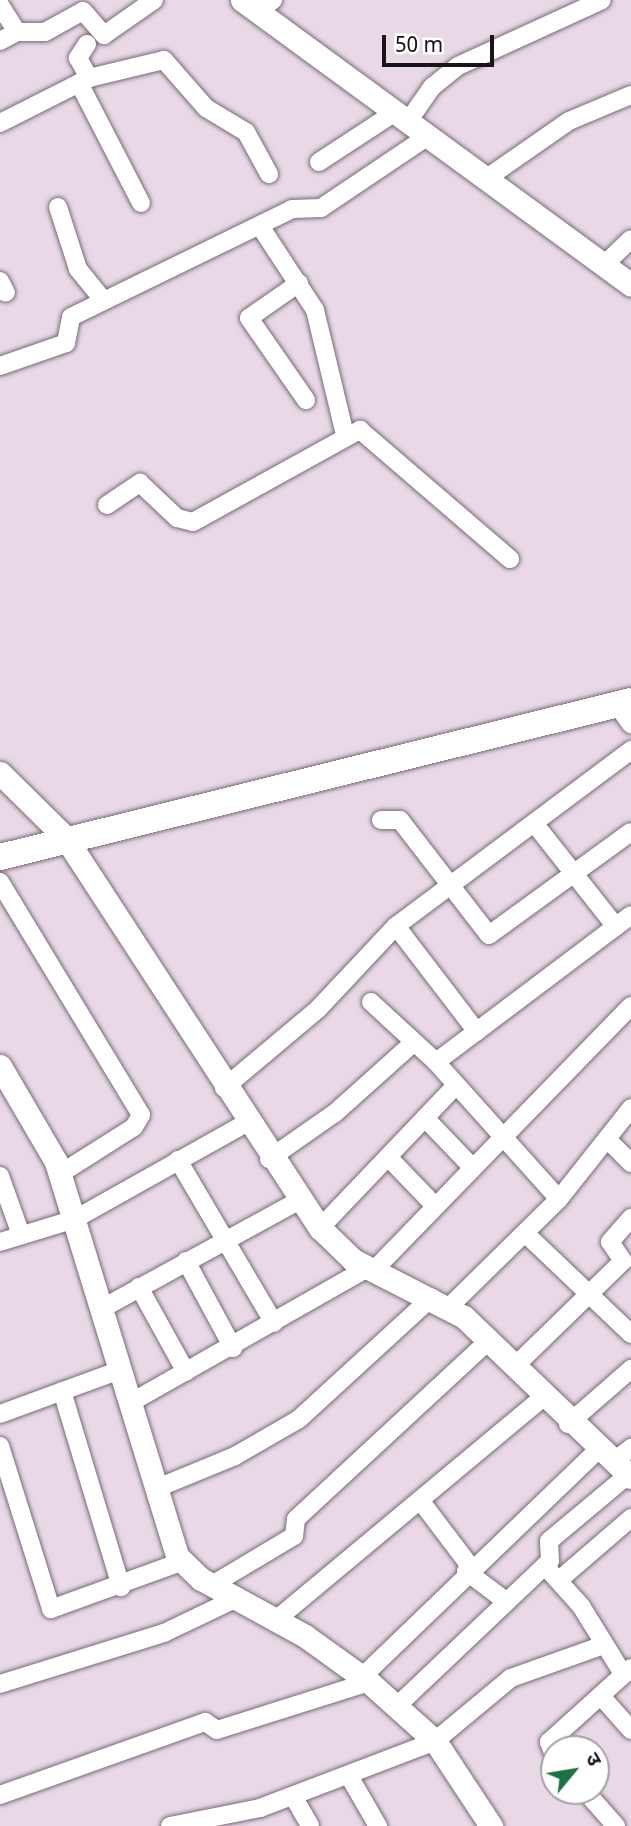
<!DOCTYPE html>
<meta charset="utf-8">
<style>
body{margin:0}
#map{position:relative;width:631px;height:1826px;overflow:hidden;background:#e9d9e7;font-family:Georgia,"Noto Sans Devanagari",serif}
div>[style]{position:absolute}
.roads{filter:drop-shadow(0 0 2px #786a77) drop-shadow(0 0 2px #786a77)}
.minor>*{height:18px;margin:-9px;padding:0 9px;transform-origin:9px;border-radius:9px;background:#fff}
.tertiary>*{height:23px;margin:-11.5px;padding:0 11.5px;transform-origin:11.5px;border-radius:11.5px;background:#fff}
.secondary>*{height:26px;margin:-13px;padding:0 13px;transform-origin:13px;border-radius:13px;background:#fff}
span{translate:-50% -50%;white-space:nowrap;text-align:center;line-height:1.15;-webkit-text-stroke:5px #fff;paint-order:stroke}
.north{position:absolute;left:540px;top:1735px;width:70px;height:70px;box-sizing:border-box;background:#fff;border:2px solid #a3a1a3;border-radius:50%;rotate:60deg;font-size:19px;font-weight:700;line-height:28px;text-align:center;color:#191419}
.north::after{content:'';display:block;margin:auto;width:24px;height:32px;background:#1d7042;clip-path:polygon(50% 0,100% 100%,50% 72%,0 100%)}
.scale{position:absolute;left:382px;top:35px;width:112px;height:32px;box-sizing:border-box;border:4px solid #191419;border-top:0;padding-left:9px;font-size:21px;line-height:24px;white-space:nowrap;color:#191419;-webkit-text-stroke:5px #fff;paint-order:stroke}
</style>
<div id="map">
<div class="roads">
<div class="minor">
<i style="left:0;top:5px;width:32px;rotate:58deg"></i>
<i style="left:259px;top:11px;width:18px;rotate:-38deg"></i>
<i style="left:0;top:41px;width:19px;rotate:-28deg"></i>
<i style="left:17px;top:32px;width:28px"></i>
<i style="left:45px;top:32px;width:43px;rotate:-28.9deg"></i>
<i style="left:83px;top:11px;width:32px;rotate:49deg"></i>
<i style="left:104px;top:35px;width:61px;rotate:-35deg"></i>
<i style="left:87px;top:44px;width:17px;rotate:123deg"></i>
<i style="left:78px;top:58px;width:23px;rotate:61deg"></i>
<i style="left:89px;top:78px;width:77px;rotate:-13.5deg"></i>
<i style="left:164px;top:60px;width:64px;rotate:48.8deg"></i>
<i style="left:206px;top:108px;width:47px;rotate:31deg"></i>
<i style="left:246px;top:132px;width:48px;rotate:61.3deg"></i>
<i style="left:79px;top:83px;width:135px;rotate:62.7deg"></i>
<i style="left:409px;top:120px;width:40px;rotate:-55.1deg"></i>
<i style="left:432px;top:87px;width:33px;rotate:-39deg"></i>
<i style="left:458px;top:66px;width:158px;rotate:-24.6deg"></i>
<i style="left:0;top:123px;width:100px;rotate:-26.8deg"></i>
<i style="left:319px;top:162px;width:93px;rotate:-33.2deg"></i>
<i style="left:487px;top:178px;width:100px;rotate:-34.8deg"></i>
<i style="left:569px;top:121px;width:67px;rotate:-22.8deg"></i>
<i style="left:58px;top:207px;width:65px;rotate:72.1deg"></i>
<i style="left:78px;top:269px;width:41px;rotate:50.9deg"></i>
<i style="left:260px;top:226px;width:100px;rotate:56.8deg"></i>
<i style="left:315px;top:310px;width:129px;rotate:76.5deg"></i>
<i style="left:604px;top:265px;width:37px;rotate:-44deg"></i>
<i style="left:0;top:281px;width:13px;rotate:63deg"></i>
<i style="left:299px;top:283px;width:61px;rotate:145deg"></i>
<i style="left:249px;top:318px;width:100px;rotate:55.2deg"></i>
<i style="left:0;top:366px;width:70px;rotate:-19.2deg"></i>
<i style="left:66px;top:343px;width:26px;rotate:-79deg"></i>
<i style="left:71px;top:317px;width:246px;rotate:-26deg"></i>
<i style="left:292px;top:209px;width:29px;rotate:-2deg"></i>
<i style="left:321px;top:208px;width:129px;rotate:-33.9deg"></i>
<i style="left:107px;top:505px;width:40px;rotate:-34deg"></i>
<i style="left:140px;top:483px;width:51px;rotate:43.4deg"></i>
<i style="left:177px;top:518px;width:16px;rotate:14deg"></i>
<i style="left:193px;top:522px;width:191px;rotate:-28.9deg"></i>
<i style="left:360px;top:430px;width:198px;rotate:40.7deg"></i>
<i style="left:617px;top:705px;width:24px;rotate:54deg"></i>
<i style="left:381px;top:820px;width:19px"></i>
<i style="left:400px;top:820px;width:145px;rotate:52.3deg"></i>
<i style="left:489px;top:935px;width:175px;rotate:-36deg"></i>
<i style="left:534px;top:823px;width:132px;rotate:51.7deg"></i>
<i style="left:0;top:882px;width:272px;rotate:58.8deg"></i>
<i style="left:141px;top:1115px;width:14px;rotate:120deg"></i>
<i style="left:134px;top:1127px;width:88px;rotate:147.6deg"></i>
<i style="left:396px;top:926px;width:133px;rotate:52.6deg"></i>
<i style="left:371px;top:1002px;width:88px;rotate:42.7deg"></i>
<i style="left:436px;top:1062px;width:184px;rotate:48.1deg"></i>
<i style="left:559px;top:1199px;width:154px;rotate:135.5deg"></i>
<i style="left:436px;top:1062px;width:244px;rotate:-37deg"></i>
<i style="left:224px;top:1088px;width:123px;rotate:-40deg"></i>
<i style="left:318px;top:1009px;width:114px;rotate:-46.8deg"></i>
<i style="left:396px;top:926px;width:294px;rotate:-36.8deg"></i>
<i style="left:425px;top:1118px;width:68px;rotate:46.2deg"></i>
<i style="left:607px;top:1139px;width:34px;rotate:45deg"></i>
<i style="left:388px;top:1157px;width:68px;rotate:46.2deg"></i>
<i style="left:269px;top:1159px;width:80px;rotate:-34.9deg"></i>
<i style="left:335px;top:1113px;width:106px;rotate:-41.9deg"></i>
<i style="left:178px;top:1160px;width:189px;rotate:59.5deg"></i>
<i style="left:0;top:1176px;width:63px;rotate:70.4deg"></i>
<i style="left:559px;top:1199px;width:116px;rotate:-51.6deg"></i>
<i style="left:320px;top:1228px;width:197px;rotate:-46.4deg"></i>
<i style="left:526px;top:1234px;width:145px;rotate:43.6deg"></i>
<i style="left:0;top:1242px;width:78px;rotate:-17deg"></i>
<i style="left:75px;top:1219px;width:196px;rotate:-29.3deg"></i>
<i style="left:186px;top:1261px;width:99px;rotate:61.6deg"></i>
<i style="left:374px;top:1270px;width:368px;rotate:-45.8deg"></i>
<i style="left:139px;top:1287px;width:97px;rotate:61.1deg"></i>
<i style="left:101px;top:1309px;width:225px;rotate:-28.7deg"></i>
<i style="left:514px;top:1367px;width:152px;rotate:-44.2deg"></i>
<i style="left:623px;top:1261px;width:23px;rotate:-124deg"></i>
<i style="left:610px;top:1242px;width:32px;rotate:-49deg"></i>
<i style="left:62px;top:1391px;width:205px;rotate:73.2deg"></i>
<i style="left:130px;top:1403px;width:275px;rotate:-29.6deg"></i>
<i style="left:0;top:1414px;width:128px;rotate:-20.1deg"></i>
<i style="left:568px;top:1424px;width:84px;rotate:-41.1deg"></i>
<i style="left:0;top:1446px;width:171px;rotate:72.6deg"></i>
<i style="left:51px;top:1609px;width:138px;rotate:-19.9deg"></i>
<i style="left:613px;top:1462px;width:23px;rotate:-38deg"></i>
<i style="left:155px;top:1489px;width:87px;rotate:-22.4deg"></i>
<i style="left:235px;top:1456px;width:74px;rotate:-30deg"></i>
<i style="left:299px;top:1419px;width:180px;rotate:-42.5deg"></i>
<i style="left:420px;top:1500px;width:83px;rotate:52.9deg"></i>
<i style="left:545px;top:1566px;width:54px;rotate:48deg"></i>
<i style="left:581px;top:1606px;width:80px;rotate:58.3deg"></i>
<i style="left:466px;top:1571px;width:51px;rotate:37.1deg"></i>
<i style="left:559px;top:1580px;width:95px;rotate:-40.7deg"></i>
<i style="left:212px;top:1585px;width:96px;rotate:-30.9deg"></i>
<i style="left:294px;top:1536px;width:17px;rotate:-83deg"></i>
<i style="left:296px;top:1519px;width:263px;rotate:-42.8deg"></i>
<i style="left:277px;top:1619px;width:346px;rotate:-39.8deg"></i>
<i style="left:363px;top:1676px;width:327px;rotate:-43.9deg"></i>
<i style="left:0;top:1684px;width:172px;rotate:-17.3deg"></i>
<i style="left:164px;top:1633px;width:83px;rotate:-25.6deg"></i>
<i style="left:601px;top:1696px;width:45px;rotate:48.6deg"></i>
<i style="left:397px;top:1706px;width:211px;rotate:-43.5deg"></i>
<i style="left:550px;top:1561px;width:20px;rotate:-93deg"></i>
<i style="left:549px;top:1541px;width:103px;rotate:-39.9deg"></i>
<i style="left:554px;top:1755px;width:14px;rotate:-111deg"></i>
<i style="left:549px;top:1742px;width:110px;rotate:-42.1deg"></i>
<i style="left:349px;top:1776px;width:58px;rotate:59.9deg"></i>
<i style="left:585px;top:1791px;width:47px;rotate:48.5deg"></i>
<i style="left:0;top:1795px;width:218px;rotate:-19.6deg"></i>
<i style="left:205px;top:1722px;width:14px;rotate:34deg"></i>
<i style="left:217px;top:1730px;width:159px;rotate:-17.5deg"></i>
<i style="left:293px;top:1796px;width:34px;rotate:60deg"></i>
<i style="left:170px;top:1826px;width:92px;rotate:-11.3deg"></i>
<i style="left:260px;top:1808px;width:187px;rotate:-20.9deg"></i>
<i style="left:435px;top:1741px;width:99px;rotate:-39.7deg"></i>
<i style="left:511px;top:1678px;width:96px;rotate:-19.6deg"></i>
</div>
<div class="tertiary">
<i style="left:242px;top:0;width:482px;rotate:36.2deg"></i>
<i style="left:0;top:773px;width:91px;rotate:44.6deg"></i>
<i style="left:65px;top:837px;width:467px;rotate:56.9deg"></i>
<i style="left:320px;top:1228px;width:46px;rotate:44.1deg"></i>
<i style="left:353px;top:1260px;width:125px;rotate:27.2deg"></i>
<i style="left:464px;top:1317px;width:231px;rotate:43.8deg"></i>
<i style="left:0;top:1066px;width:111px;rotate:59.7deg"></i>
<i style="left:56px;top:1162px;width:412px;rotate:72.9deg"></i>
<i style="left:177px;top:1556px;width:33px;rotate:44deg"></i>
<i style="left:201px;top:1579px;width:119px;rotate:28.7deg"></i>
<i style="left:305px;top:1636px;width:79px;rotate:35.7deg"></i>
<i style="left:369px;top:1682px;width:89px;rotate:41.8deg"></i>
<i style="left:435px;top:1741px;width:102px;rotate:56.6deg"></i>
</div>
<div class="secondary">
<i style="left:0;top:857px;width:650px;rotate:-13.89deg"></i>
</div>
</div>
<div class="north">उ</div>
<div class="scale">50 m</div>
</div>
